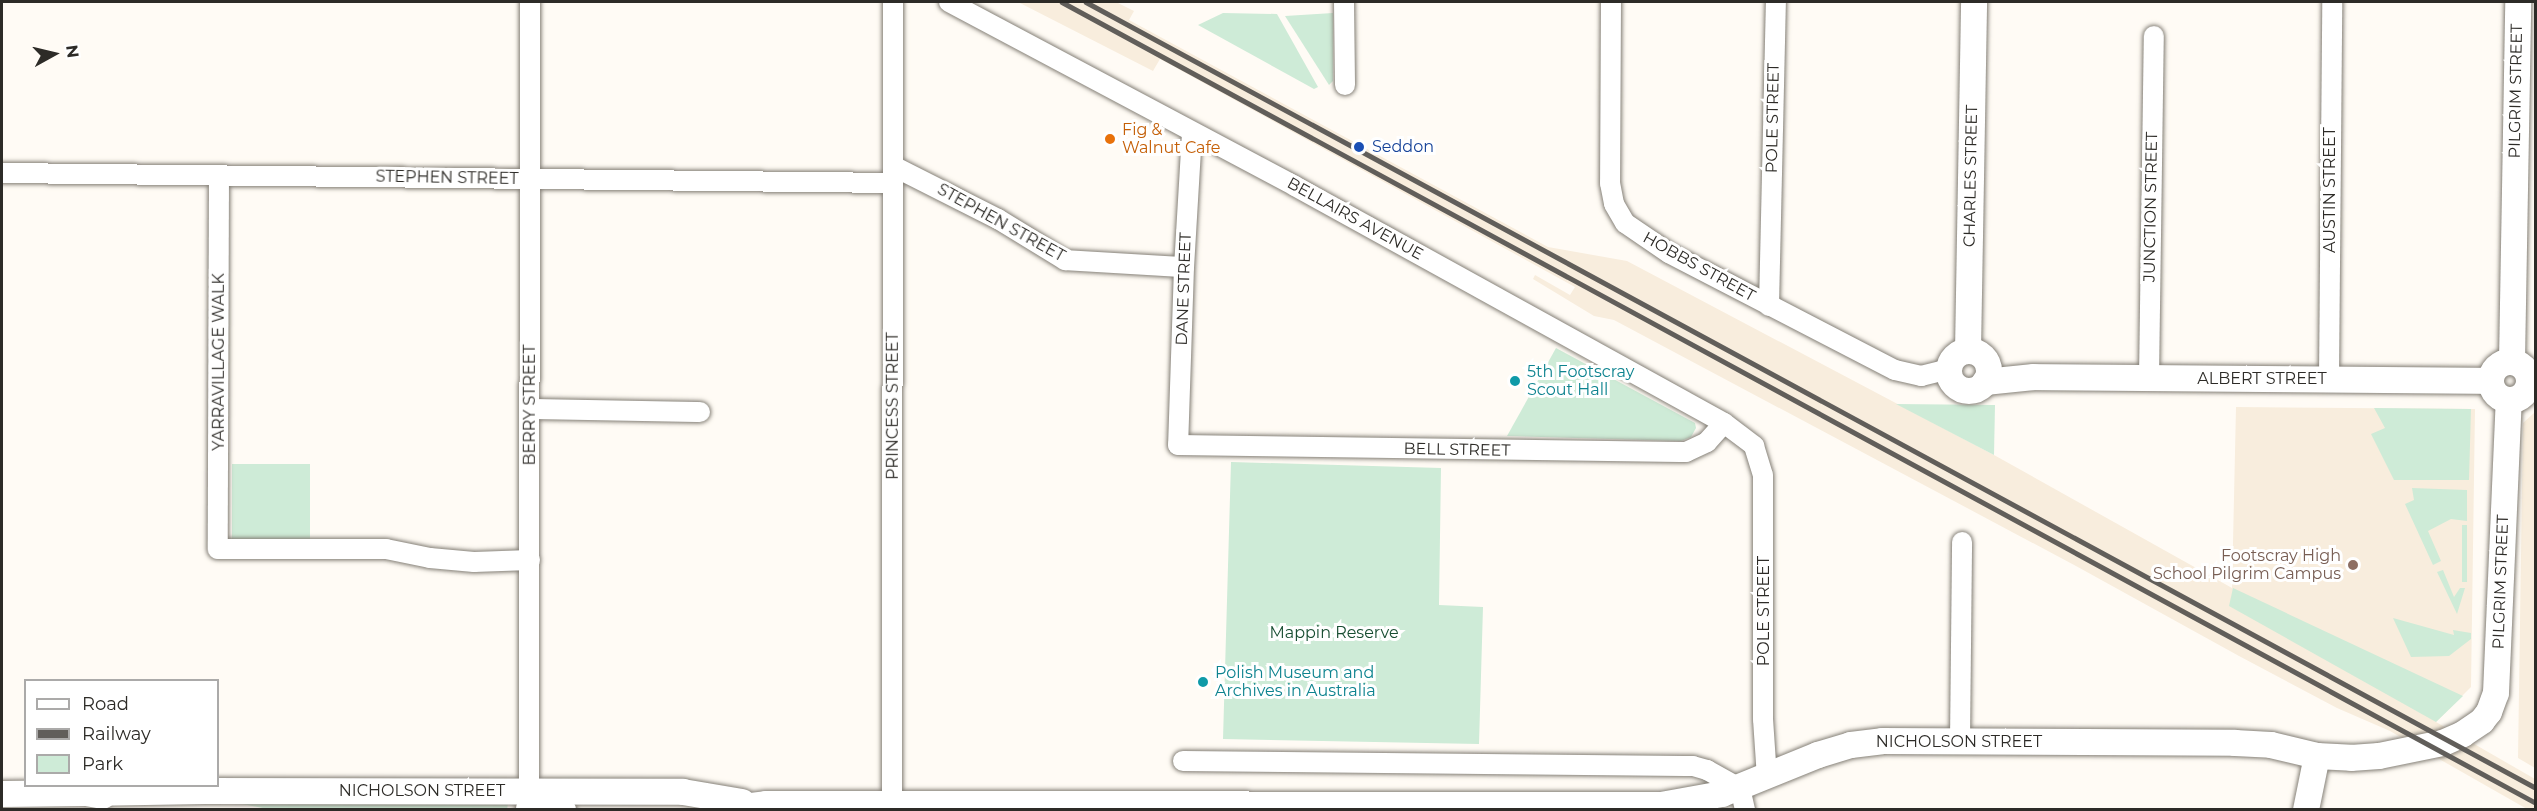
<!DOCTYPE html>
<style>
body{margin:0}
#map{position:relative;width:2537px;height:811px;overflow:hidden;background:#fffbf5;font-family:Montserrat,sans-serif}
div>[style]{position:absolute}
.built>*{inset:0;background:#f8eddd}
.green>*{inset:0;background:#ceebd7;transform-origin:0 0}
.roads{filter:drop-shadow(0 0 2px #858077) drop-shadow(0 0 2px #858077)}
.minor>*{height:20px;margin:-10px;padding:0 10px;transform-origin:10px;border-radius:10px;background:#fff}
.tertiary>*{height:26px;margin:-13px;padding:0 13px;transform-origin:13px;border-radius:13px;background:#fff}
.tertiary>.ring{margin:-13px;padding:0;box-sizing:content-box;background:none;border:26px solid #fff;border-radius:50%}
.rail>*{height:4.5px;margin:-2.25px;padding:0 2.25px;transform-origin:2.25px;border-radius:2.25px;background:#615e5a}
.dots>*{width:16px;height:16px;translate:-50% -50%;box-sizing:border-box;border:3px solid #fff;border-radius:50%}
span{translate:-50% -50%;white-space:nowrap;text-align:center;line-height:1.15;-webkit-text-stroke:6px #fff;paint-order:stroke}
.street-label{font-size:16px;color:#2d2b27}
.food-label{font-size:16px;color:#c56008}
.left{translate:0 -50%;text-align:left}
.transit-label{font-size:16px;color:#164399}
.culture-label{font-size:16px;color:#0d838f}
.education-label{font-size:16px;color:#785e54}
.right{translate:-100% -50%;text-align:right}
.park-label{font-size:16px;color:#174d31}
.frame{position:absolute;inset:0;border:3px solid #2d2b27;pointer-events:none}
.legend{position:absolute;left:24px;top:679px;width:195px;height:108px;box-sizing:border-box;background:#fff;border:2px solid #abaaa9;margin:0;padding:8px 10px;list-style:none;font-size:18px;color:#2d2b27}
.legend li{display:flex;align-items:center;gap:12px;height:30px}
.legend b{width:30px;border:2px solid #abaaa9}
.north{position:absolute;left:24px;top:24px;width:60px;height:60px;-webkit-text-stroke:4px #fff;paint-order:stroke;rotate:82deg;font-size:16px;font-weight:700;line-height:24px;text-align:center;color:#2d2b27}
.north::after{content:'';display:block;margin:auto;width:21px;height:27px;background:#2d2b27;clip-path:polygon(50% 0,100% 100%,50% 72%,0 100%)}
</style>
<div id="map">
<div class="built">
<i style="clip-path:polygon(1018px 2px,1116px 2px,1134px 11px,1129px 20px,1548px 247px,1627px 261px,1994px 455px,2232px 588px,2236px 407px,2475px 409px,2471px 687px,2436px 722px,2535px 779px,2535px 809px,2527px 809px,2390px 731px,2337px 708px,2239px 656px,2076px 566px,1614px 320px,1594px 316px,1533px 279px,1535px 275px,1570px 295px,1575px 287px,1160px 59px,1153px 71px)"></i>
<i style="clip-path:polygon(2535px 412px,2535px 768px,2518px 758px,2523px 423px)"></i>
</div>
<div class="green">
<i style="clip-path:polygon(1223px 13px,1277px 14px,1318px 87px,1314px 89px,1198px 25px)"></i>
<i style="clip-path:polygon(1333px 13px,1333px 81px,1329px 85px,1285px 16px)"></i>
<i style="clip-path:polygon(1556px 348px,1695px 423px,1696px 428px,1691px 437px,1681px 441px,1507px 436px)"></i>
<i style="clip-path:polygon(1896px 404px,1995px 405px,1994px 455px)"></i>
<i style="clip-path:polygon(2374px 408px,2471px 409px,2469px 480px,2394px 480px,2371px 434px,2385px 428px)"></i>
<i style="clip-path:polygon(1231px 462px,1441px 468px,1439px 605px,1483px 607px,1479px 744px,1223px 739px)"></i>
<i style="left:310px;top:464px;width:77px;height:78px;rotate:90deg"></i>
<i style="clip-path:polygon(2412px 488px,2467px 490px,2467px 521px,2451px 519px,2428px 531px,2441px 561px,2433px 565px,2405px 504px,2414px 500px)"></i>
<i style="left:2462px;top:525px;width:5px;height:57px"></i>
<i style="clip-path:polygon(2443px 570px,2454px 597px,2460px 588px,2465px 588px,2457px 614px,2437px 572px)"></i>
<i style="clip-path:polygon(2233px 588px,2463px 696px,2436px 722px,2229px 606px)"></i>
<i style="clip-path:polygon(2393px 618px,2454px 635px,2453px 630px,2471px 633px,2471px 639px,2449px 656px,2411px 657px)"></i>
<i style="clip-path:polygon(232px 802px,508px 803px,507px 810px,273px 810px)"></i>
</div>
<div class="roads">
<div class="minor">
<i style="left:949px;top:2px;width:392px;rotate:28deg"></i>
<i style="left:1295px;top:186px;width:490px;rotate:28.9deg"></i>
<i style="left:1724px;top:423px;width:38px;rotate:37deg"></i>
<i style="left:1754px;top:446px;width:30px;rotate:73deg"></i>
<i style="left:1763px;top:475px;width:244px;rotate:90deg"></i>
<i style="left:1763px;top:719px;width:58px;rotate:86.1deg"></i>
<i style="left:1344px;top:2px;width:83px;rotate:89.3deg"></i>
<i style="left:1611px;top:2px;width:181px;rotate:90.3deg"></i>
<i style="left:1610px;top:183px;width:21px;rotate:79deg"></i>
<i style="left:1614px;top:204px;width:22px;rotate:60deg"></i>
<i style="left:1625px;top:223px;width:53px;rotate:34.3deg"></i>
<i style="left:1669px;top:253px;width:254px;rotate:27.4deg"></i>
<i style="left:1895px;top:370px;width:27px;rotate:13deg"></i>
<i style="left:1921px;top:376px;width:29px;rotate:-14deg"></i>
<i style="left:1192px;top:133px;width:134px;rotate:93.4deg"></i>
<i style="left:1184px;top:267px;width:178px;rotate:91.9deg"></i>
<i style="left:1178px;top:445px;width:508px;rotate:0.79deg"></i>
<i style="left:1686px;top:452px;width:23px;rotate:-25deg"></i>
<i style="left:1707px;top:442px;width:25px;rotate:-48deg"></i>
<i style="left:893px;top:166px;width:118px;rotate:26.8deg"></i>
<i style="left:998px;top:219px;width:79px;rotate:31.5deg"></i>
<i style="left:1065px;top:260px;width:119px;rotate:3.4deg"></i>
<i style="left:2px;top:173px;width:891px;rotate:0.64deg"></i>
<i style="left:219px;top:176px;width:373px;rotate:90.2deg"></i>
<i style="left:218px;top:549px;width:168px"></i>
<i style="left:386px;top:549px;width:45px;rotate:11.6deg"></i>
<i style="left:430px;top:558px;width:44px;rotate:5.2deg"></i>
<i style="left:474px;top:562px;width:56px;rotate:-2deg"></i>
<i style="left:1769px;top:306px;width:304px;rotate:-88.7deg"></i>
<i style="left:2149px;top:379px;width:343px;rotate:-89.2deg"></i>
<i style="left:2329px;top:379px;width:377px;rotate:-89.5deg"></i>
<i style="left:530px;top:409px;width:170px;rotate:1deg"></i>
<i style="left:1960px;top:741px;width:199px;rotate:-89.4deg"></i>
<i style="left:1183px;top:761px;width:510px;rotate:0.56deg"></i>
<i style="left:1693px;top:766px;width:15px;rotate:16deg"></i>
<i style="left:1707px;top:770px;width:38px;rotate:29deg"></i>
<i style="left:1740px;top:788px;width:23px;rotate:77deg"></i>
<i style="left:529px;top:806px;width:804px;rotate:-89.93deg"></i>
<i style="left:892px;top:810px;width:808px;rotate:-89.93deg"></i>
</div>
<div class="tertiary">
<i style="left:1968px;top:351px;width:349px;rotate:-89deg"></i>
<i class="ring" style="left:1949px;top:351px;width:14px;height:14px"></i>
<i style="left:2512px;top:361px;width:359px;rotate:-89deg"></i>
<i class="ring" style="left:2491px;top:362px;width:12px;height:12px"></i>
<i style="left:1985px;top:382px;width:49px;rotate:-5.8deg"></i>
<i style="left:2034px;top:377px;width:457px;rotate:0.5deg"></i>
<i style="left:86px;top:793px;width:119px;rotate:-1deg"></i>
<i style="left:205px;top:791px;width:478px;rotate:0.1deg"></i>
<i style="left:683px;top:792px;width:60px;rotate:9.6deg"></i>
<i style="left:2px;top:794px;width:84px;rotate:-0.7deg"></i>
<i style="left:86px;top:793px;width:17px;rotate:10deg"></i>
<i style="left:529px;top:809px;width:34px;rotate:2deg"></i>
<i style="left:719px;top:810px;width:47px;rotate:-7.3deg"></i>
<i style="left:766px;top:804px;width:895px;rotate:0.06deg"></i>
<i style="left:1661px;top:805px;width:62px;rotate:-10.2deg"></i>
<i style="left:1722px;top:794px;width:104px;rotate:-22.1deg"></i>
<i style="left:1818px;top:755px;width:34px;rotate:-17deg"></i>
<i style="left:1851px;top:745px;width:31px;rotate:-7deg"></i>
<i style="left:1882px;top:741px;width:353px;rotate:0.3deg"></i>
<i style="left:2235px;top:743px;width:36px;rotate:3deg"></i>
<i style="left:2271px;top:745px;width:47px;rotate:13.4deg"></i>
<i style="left:2317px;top:756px;width:34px;rotate:3deg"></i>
<i style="left:2351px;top:758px;width:28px;rotate:-4deg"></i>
<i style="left:2379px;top:756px;width:65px;rotate:-11.5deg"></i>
<i style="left:2443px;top:743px;width:22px;rotate:-24deg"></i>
<i style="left:2463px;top:734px;width:23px;rotate:-34deg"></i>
<i style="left:2482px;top:721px;width:11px;rotate:-52deg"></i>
<i style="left:2489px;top:712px;width:20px;rotate:-70deg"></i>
<i style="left:2496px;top:693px;width:293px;rotate:-87.5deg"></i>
<i style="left:2306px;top:810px;width:55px;rotate:-78.5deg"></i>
</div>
</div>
<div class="rail">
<i style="left:1062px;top:2px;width:1678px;rotate:28.52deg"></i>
<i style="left:1086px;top:2px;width:1649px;rotate:28.46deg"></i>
</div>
<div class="dots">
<i style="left:1110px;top:139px;background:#e8710a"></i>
<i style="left:1359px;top:147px;background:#1a4fb4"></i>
<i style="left:1515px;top:381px;background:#0f9aa8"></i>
<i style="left:2353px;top:565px;background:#8d6e63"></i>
<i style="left:1203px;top:682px;background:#0f9aa8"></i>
</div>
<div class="street-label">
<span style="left:2516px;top:91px;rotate:-89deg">PILGRIM STREET</span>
<span style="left:1773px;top:118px;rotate:-89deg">POLE STREET</span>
<span style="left:1971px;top:176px;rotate:-89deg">CHARLES STREET</span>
<span style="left:447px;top:178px;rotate:1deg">STEPHEN STREET</span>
<span style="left:2330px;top:190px;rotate:-90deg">AUSTIN STREET</span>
<span style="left:2151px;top:207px;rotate:-89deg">JUNCTION STREET</span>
<span style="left:1355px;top:219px;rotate:29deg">BELLAIRS AVENUE</span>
<span style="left:1001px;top:223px;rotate:29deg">STEPHEN STREET</span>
<span style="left:1699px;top:267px;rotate:29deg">HOBBS STREET</span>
<span style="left:1184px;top:289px;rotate:-88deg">DANE STREET</span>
<span style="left:219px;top:362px;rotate:-90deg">YARRAVILLAGE WALK</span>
<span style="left:2262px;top:379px">ALBERT STREET</span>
<span style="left:530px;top:405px;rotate:-90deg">BERRY STREET</span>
<span style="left:893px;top:406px;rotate:-90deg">PRINCESS STREET</span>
<span style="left:1457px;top:450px;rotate:1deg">BELL STREET</span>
<span style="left:2501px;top:582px;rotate:-88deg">PILGRIM STREET</span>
<span style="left:1764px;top:611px;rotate:-90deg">POLE STREET</span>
<span style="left:1959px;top:742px">NICHOLSON STREET</span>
<span style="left:422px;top:791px">NICHOLSON STREET</span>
</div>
<div class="food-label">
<span class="left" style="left:1122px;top:139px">Fig &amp;<br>Walnut Cafe</span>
</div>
<div class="transit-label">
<span class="left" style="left:1372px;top:147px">Seddon</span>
</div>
<div class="culture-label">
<span class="left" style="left:1527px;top:381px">5th Footscray<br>Scout Hall</span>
<span class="left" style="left:1215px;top:682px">Polish Museum and<br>Archives in Australia</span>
</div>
<div class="education-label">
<span class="right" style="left:2341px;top:565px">Footscray High<br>School Pilgrim Campus</span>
</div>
<div class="park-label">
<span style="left:1334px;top:633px">Mappin Reserve</span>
</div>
<div class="frame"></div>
<ul class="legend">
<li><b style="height:8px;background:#fff"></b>Road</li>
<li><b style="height:8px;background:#615e5a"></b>Railway</li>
<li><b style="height:16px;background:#ceebd7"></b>Park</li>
</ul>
<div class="north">N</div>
</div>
